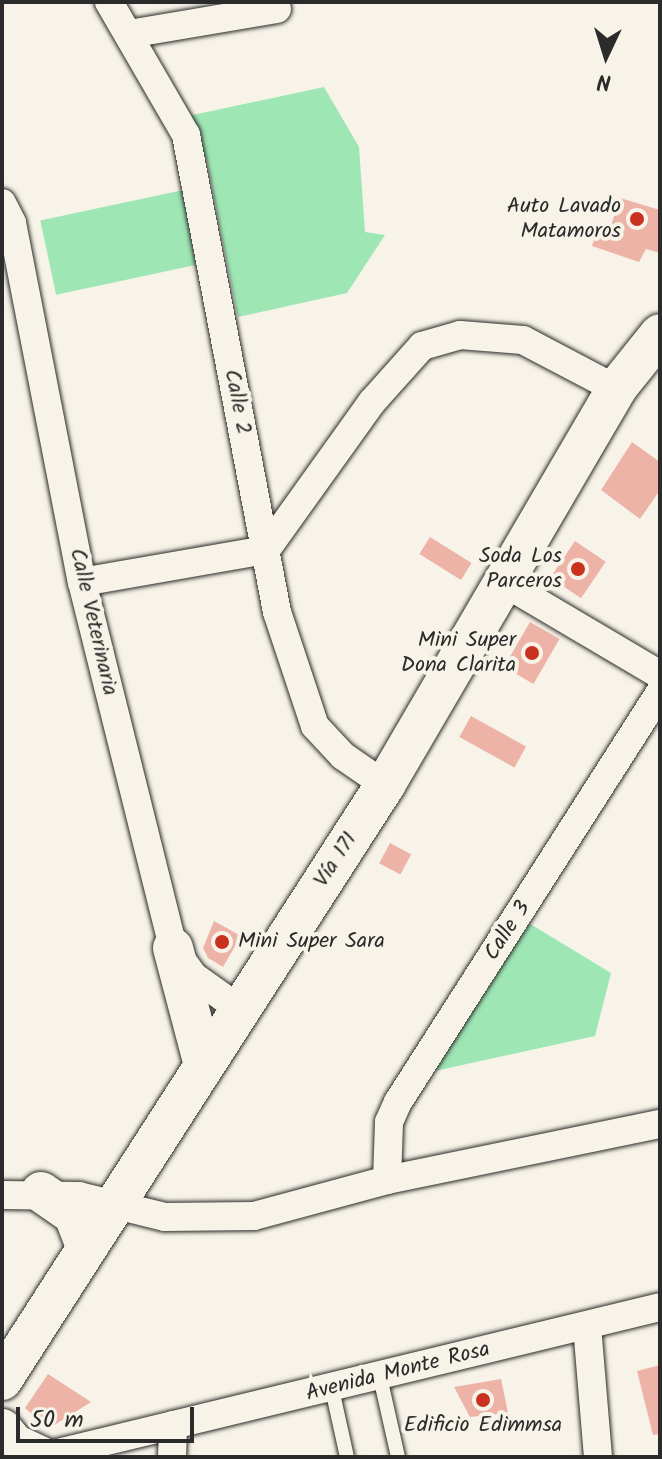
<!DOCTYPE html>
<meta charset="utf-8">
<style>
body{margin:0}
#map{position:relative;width:662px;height:1459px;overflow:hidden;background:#f7f3e8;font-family:Kalam,sans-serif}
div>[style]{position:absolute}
.green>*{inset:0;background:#9ee6b4;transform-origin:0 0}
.building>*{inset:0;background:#edb3a7;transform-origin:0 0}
.roads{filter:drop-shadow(0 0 2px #2b2b2b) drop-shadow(0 0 2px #2b2b2b)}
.lane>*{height:14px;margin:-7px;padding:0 7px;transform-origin:7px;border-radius:7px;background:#f7f3e8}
.street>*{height:28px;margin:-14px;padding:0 14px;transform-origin:14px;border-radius:14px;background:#f7f3e8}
.secondary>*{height:40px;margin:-20px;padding:0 20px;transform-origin:20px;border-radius:20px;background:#f7f3e8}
.dots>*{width:22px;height:22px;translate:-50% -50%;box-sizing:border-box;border:4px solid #f7f3e8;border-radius:50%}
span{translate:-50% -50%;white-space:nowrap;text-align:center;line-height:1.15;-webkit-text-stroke:8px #f7f3e8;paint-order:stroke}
.poi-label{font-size:22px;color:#2b2b2b}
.right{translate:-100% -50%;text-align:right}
.left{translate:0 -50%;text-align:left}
.street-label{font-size:22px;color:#2b2b2b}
.frame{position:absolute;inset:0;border:4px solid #2b2b2b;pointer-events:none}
.north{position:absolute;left:566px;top:16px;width:80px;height:80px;-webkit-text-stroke:6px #f7f3e8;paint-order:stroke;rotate:184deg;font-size:22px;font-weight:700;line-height:32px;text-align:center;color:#2b2b2b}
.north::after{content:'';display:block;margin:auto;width:28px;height:36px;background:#2b2b2b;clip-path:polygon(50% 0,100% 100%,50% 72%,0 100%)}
.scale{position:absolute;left:16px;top:1407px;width:178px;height:36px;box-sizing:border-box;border:4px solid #2b2b2b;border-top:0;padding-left:10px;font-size:24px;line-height:28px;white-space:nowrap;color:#2b2b2b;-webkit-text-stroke:6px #f7f3e8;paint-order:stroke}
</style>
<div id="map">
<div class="green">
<i style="clip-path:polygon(324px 87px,359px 147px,365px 232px,385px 235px,347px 293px,238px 317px,207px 161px,188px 116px)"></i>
<i style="left:188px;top:189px;width:76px;height:151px;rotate:78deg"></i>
<i style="clip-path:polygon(527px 922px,611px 973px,595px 1036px,435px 1071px)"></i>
</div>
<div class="building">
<i style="clip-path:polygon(620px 198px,660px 210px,660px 253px,646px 249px,639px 262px,592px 246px,599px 224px,610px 229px)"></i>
<i style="clip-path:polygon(632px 442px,660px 462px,660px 490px,640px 519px,601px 490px)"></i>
<i style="left:430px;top:537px;width:49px;height:20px;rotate:32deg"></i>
<i style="left:575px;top:541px;width:37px;height:44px;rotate:34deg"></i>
<i style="left:530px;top:622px;width:34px;height:52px;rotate:30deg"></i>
<i style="left:471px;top:716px;width:63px;height:24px;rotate:29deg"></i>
<i style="left:390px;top:843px;width:24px;height:23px;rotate:28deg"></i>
<i style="clip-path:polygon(214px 921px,241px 936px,223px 967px,208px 958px,203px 948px)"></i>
<i style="clip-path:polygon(660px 1365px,660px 1434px,653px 1435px,637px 1371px)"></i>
<i style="clip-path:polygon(48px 1374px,91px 1402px,48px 1429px,25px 1408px)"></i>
<i style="clip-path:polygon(501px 1379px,508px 1413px,470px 1417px,454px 1387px)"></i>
</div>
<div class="roads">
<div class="lane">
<i style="left:380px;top:1377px;width:82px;rotate:77.3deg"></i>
<i style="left:332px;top:1389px;width:70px;rotate:77.6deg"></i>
</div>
<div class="street">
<i style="left:109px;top:2px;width:154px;rotate:59.9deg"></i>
<i style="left:186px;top:135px;width:486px;rotate:79.2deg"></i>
<i style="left:277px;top:612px;width:120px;rotate:71.6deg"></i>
<i style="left:315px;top:726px;width:41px;rotate:47deg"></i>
<i style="left:343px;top:756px;width:51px;rotate:34.6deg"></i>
<i style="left:129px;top:34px;width:150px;rotate:-9.6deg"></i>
<i style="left:2px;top:203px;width:22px;rotate:63deg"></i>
<i style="left:12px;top:223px;width:366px;rotate:79deg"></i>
<i style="left:82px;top:582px;width:377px;rotate:76deg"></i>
<i style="left:173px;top:948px;width:34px;rotate:54deg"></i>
<i style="left:193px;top:976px;width:59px;rotate:35.3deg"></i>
<i style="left:82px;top:582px;width:187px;rotate:-9.9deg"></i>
<i style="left:266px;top:550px;width:182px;rotate:-54.4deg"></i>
<i style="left:372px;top:402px;width:75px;rotate:-48.2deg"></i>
<i style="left:422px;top:346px;width:40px;rotate:-16deg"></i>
<i style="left:460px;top:335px;width:63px;rotate:4.5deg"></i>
<i style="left:523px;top:340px;width:105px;rotate:27.8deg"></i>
<i style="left:503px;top:582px;width:182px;rotate:30.6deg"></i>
<i style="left:387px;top:1180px;width:58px;rotate:-88deg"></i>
<i style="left:389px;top:1122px;width:22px;rotate:-66deg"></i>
<i style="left:398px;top:1102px;width:487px;rotate:-57.4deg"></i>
<i style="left:2px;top:1195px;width:77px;rotate:0.7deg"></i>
<i style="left:79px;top:1196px;width:89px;rotate:13.7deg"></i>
<i style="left:165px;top:1217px;width:89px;rotate:-0.6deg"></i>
<i style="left:254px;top:1216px;width:138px;rotate:-15.1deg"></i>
<i style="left:387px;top:1180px;width:279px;rotate:-11.6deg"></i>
<i style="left:587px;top:1326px;width:131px;rotate:85.2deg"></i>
<i style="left:41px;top:1457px;width:637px;rotate:-13.62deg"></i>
<i style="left:172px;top:1457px;width:32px;rotate:-88deg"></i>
</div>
<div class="secondary">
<i style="left:173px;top:948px;width:121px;rotate:75.2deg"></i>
<i style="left:41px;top:1192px;width:40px;rotate:34.9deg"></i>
<i style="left:74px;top:1215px;width:34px;rotate:69deg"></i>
<i style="left:2px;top:1380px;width:708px;rotate:-57.23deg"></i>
<i style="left:385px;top:785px;width:458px;rotate:-59.7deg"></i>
<i style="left:616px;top:389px;width:70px;rotate:-51.3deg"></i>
<i style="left:2px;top:1429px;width:19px;rotate:51deg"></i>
<i style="left:14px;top:1444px;width:31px;rotate:25deg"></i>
</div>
</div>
<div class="dots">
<i style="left:637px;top:219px;background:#c8321e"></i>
<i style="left:578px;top:569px;background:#c8321e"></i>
<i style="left:532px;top:653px;background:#c8321e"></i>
<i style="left:222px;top:942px;background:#c8321e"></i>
<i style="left:483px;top:1400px;background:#c8321e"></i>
</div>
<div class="poi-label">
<span class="right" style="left:621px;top:219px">Auto Lavado<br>Matamoros</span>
<span class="right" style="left:562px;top:569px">Soda Los<br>Parceros</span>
<span class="right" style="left:516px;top:653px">Mini Super<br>Dona Clarita</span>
<span class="left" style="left:238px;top:942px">Mini Super Sara</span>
<span style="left:483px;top:1426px">Edificio Edimmsa</span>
</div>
<div class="street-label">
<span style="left:237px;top:402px;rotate:79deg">Calle 2</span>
<span style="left:93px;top:622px;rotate:77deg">Calle Veterinaria</span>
<span style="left:336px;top:860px;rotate:-57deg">Vía 171</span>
<span style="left:508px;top:931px;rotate:-57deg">Calle 3</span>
<span style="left:398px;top:1372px;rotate:-14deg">Avenida Monte Rosa</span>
</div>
<div class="frame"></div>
<div class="north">N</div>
<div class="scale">50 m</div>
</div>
